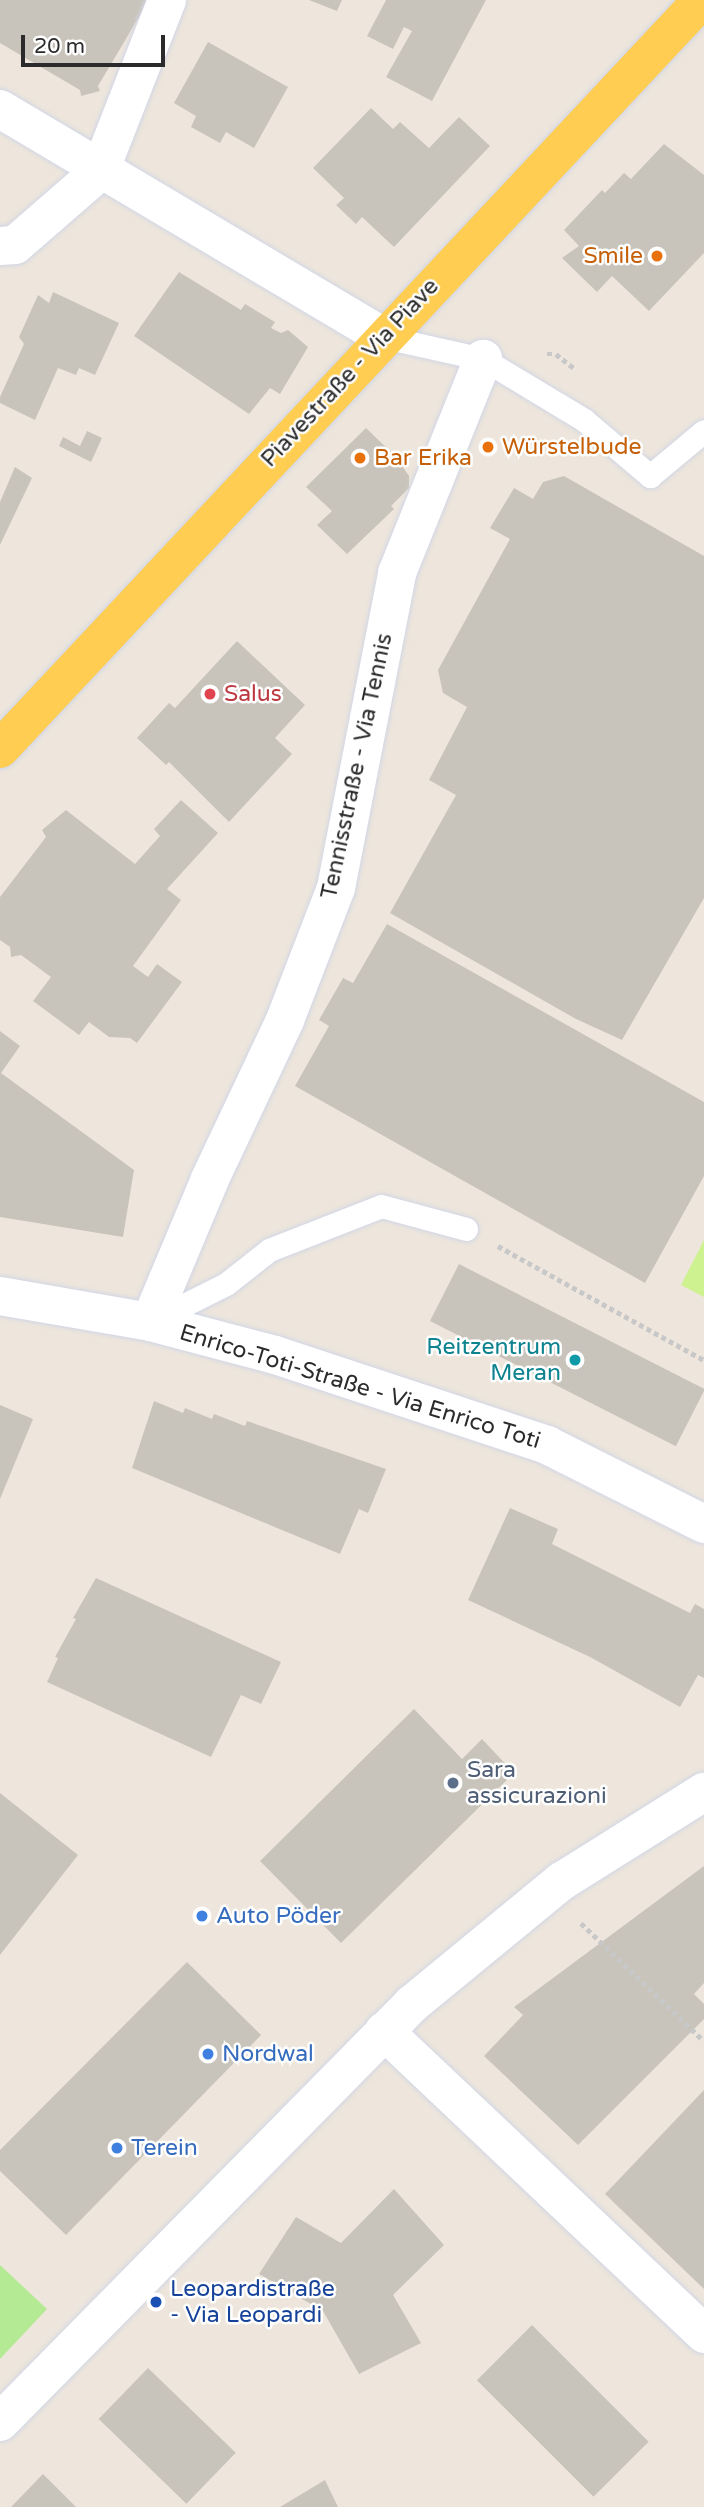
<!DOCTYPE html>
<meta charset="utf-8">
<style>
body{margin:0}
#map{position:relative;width:704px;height:2507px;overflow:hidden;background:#eee6dc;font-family:"Varela Round",sans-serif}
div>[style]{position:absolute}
.green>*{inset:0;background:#b5ea94}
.pitch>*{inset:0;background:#cdf28f}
.building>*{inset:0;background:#c9c4bb;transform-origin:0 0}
.path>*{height:4.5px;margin-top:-2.25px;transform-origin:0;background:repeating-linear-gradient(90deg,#c8c8c8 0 5px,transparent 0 8.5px)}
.roads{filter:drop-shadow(0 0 2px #d1d6e5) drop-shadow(0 0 2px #d1d6e5)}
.lane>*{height:23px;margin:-11.5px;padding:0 11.5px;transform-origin:11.5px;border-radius:11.5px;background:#fff}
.street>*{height:38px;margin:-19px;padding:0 19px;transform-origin:19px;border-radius:19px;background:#fff}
.primary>*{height:38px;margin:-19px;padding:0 19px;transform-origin:19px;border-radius:19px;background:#fecd52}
.dots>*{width:19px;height:19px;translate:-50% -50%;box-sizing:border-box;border:4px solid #fff;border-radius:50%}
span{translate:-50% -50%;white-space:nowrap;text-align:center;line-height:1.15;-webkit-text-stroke:5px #fff;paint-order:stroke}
.food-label{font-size:23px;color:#c56008}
.right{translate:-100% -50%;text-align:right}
.left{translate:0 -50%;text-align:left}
.street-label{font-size:23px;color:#2b2b2b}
.health-label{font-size:23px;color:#be3a42}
.culture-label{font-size:23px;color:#0d838f}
.service-label{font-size:23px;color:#4e5e75}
.shop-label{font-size:23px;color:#366cbe}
.transit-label{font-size:23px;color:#164399}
.scale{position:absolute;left:21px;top:35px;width:144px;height:32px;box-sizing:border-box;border:4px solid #2b2b2b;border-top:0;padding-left:9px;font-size:21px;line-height:24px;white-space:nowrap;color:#2b2b2b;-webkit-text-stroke:5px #fff;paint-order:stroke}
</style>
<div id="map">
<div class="green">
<i style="clip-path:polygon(0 2265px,47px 2309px,0 2359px)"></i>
</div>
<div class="pitch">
<i style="clip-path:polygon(704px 1240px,704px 1297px,681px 1285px)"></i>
</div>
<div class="building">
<i style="clip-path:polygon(0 0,149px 0,98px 86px,100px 91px,81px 96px,80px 90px,0 43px)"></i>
<i style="clip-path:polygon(309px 0,342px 0,337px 11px)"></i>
<i style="clip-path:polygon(386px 0,486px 0,432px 101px,386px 77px,412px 31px,404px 27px,393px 49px,367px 36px)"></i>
<i style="clip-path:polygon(208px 42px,288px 87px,254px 148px,226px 132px,220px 143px,191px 127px,196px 116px,174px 103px)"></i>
<i style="clip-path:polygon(371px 108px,393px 129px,400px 122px,429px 148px,459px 117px,490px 146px,394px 247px,362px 217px,356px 224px,336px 205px,344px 198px,313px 168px)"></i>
<i style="clip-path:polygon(664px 144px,704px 175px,704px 253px,649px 311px,612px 276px,597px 292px,562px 258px,579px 246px,564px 230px,602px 190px,605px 193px,624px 173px,631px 179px)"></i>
<i style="clip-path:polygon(179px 272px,241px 310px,245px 304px,275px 322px,271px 328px,281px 333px,288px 330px,308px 347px,280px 394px,270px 388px,249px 414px,134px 336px)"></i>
<i style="clip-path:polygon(53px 292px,119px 323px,95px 375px,79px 368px,76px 375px,58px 368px,35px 420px,0 403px,0 397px,24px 344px,19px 337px,38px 295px,49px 303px)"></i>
<i style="clip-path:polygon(366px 428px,396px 457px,409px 476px,409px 488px,391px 506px,394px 509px,347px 554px,317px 525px,332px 511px,306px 487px)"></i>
<i style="clip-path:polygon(87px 431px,102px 438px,91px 462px,59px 446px,63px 437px,80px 446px)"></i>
<i style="clip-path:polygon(15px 467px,32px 478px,0 545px,0 502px)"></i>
<i style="clip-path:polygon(564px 476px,704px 556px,704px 898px,622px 1040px,576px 1019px,390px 913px,456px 795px,429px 780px,467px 707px,443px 693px,438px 670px,510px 539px,490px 528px,514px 488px,533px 499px,543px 482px)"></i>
<i style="clip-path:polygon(237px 641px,305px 705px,275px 738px,292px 754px,229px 822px,169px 762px,166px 765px,137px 738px,169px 703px,175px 708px)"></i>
<i style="clip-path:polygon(181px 800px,218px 833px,167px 889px,181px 900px,133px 966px,148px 977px,157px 964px,182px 982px,137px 1043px,130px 1038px,109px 1037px,89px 1022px,79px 1035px,33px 1001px,51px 977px,21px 955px,11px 957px,10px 947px,0 940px,0 897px,46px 837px,42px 830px,66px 810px,135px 864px,160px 836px,154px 829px)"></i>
<i style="clip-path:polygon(387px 924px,704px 1102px,704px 1176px,645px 1283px,295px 1086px,329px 1026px,319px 1020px,343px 978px,353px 983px)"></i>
<i style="clip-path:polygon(0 1031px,20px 1046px,1px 1073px,134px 1170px,123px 1237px,0 1217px)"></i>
<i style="left:459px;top:1264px;width:276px;height:64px;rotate:27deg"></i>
<i style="clip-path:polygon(154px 1401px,183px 1413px,185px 1408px,212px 1419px,214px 1414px,245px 1426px,247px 1421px,386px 1469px,368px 1513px,359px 1509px,340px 1554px,132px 1468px)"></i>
<i style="clip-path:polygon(0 1405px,33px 1419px,0 1499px)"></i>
<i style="clip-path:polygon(510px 1508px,558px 1529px,552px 1544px,690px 1613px,695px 1604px,704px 1609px,704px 1678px,698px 1675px,680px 1707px,590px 1657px,468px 1600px)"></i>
<i style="clip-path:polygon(96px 1578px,281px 1662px,261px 1704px,241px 1695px,211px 1757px,47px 1682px,58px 1658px,55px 1657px,76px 1619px,73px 1618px)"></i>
<i style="clip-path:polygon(414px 1709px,462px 1759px,482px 1739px,514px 1773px,341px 1943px,260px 1861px)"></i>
<i style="clip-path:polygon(0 1793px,78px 1855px,0 1955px)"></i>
<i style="clip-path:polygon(704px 1866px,704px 1983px,694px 1994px,704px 2004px,704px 2019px,578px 2145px,484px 2056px,523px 2015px,514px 2007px)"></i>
<i style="clip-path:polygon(187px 1962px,261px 2035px,66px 2235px,0 2171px,0 2150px)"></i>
<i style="clip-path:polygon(704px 2090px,704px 2289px,605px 2194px)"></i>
<i style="clip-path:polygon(394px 2189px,444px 2245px,393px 2295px,421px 2343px,359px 2374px,323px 2311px,259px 2274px,296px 2217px,341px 2243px)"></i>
<i style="left:532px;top:2325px;width:165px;height:78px;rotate:45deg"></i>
<i style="left:148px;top:2368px;width:122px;height:71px;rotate:44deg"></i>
<i style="clip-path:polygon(43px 2474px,76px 2507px,11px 2507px)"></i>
<i style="clip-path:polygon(325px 2480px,338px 2507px,280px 2507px)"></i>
</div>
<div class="path">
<i style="left:547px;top:354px;width:9px"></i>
<i style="left:556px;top:354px;width:24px;rotate:38deg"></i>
<i style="left:498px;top:1246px;width:235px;rotate:29deg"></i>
<i style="left:581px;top:1923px;width:170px;rotate:43.8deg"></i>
</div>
<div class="roads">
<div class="lane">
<i style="left:384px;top:337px;width:101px;rotate:12.5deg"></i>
<i style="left:483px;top:359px;width:118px;rotate:31.1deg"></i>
<i style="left:584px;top:420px;width:87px;rotate:40.3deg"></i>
<i style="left:650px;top:476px;width:70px;rotate:-39.8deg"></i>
<i style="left:150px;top:1322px;width:85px;rotate:-26.6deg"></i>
<i style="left:226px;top:1284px;width:55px;rotate:-38.3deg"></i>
<i style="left:269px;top:1250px;width:120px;rotate:-21.4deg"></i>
<i style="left:381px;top:1206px;width:88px;rotate:15.1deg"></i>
</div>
<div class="street">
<i style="left:0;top:109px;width:447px;rotate:30.7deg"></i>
<i style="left:0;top:246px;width:15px;rotate:-4deg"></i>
<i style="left:15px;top:245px;width:113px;rotate:-41deg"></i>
<i style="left:100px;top:171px;width:184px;rotate:-68.6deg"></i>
<i style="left:0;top:1296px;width:152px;rotate:9.8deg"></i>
<i style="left:150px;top:1322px;width:129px;rotate:14.8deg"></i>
<i style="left:275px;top:1355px;width:287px;rotate:18.3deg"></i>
<i style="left:547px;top:1445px;width:176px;rotate:26.7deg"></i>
<i style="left:150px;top:1322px;width:155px;rotate:-67.2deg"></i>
<i style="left:210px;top:1179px;width:176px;rotate:-64.7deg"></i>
<i style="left:285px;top:1020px;width:142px;rotate:-68.9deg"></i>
<i style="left:336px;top:888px;width:321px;rotate:-79deg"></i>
<i style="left:397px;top:573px;width:231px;rotate:-68.1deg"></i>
<i style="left:384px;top:2031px;width:441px;rotate:43.4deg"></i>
<i style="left:0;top:2422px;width:587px;rotate:-45.41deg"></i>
<i style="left:412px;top:2004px;width:194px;rotate:-39.4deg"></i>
<i style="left:562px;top:1881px;width:168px;rotate:-32.1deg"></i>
</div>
<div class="primary">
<i style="left:0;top:749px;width:1027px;rotate:-46.86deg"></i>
</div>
</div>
<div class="dots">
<i style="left:657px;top:256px;background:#e8710a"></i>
<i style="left:488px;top:447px;background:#e8710a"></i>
<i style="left:360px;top:458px;background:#e8710a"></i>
<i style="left:210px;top:694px;background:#e0444e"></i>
<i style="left:575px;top:1360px;background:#0f9aa8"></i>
<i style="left:453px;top:1783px;background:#5c6f8a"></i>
<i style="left:202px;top:1916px;background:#3f7fe0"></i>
<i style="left:208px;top:2054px;background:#3f7fe0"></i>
<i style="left:117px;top:2148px;background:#3f7fe0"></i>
<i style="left:156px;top:2302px;background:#1a4fb4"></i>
</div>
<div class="food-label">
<span class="right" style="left:643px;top:256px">Smile</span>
<span class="left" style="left:502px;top:447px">Würstelbude</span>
<span class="left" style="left:374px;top:458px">Bar Erika</span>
</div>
<div class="street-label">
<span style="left:350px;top:373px;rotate:-47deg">Piavestraße - Via Piave</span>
<span style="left:357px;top:766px;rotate:-78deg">Tennisstraße - Via Tennis</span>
<span style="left:360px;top:1387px;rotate:17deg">Enrico-Toti-Straße - Via Enrico Toti</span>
</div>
<div class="health-label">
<span class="left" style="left:224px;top:694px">Salus</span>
</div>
<div class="culture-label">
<span class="right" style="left:561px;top:1360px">Reitzentrum<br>Meran</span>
</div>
<div class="service-label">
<span class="left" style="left:467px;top:1783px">Sara<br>assicurazioni</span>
</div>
<div class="shop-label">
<span class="left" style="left:216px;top:1916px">Auto Pöder</span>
<span class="left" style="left:222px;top:2054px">Nordwal</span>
<span class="left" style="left:131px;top:2148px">Terein</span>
</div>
<div class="transit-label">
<span class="left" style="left:170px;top:2302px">Leopardistraße<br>- Via Leopardi</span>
</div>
<div class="scale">20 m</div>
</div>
